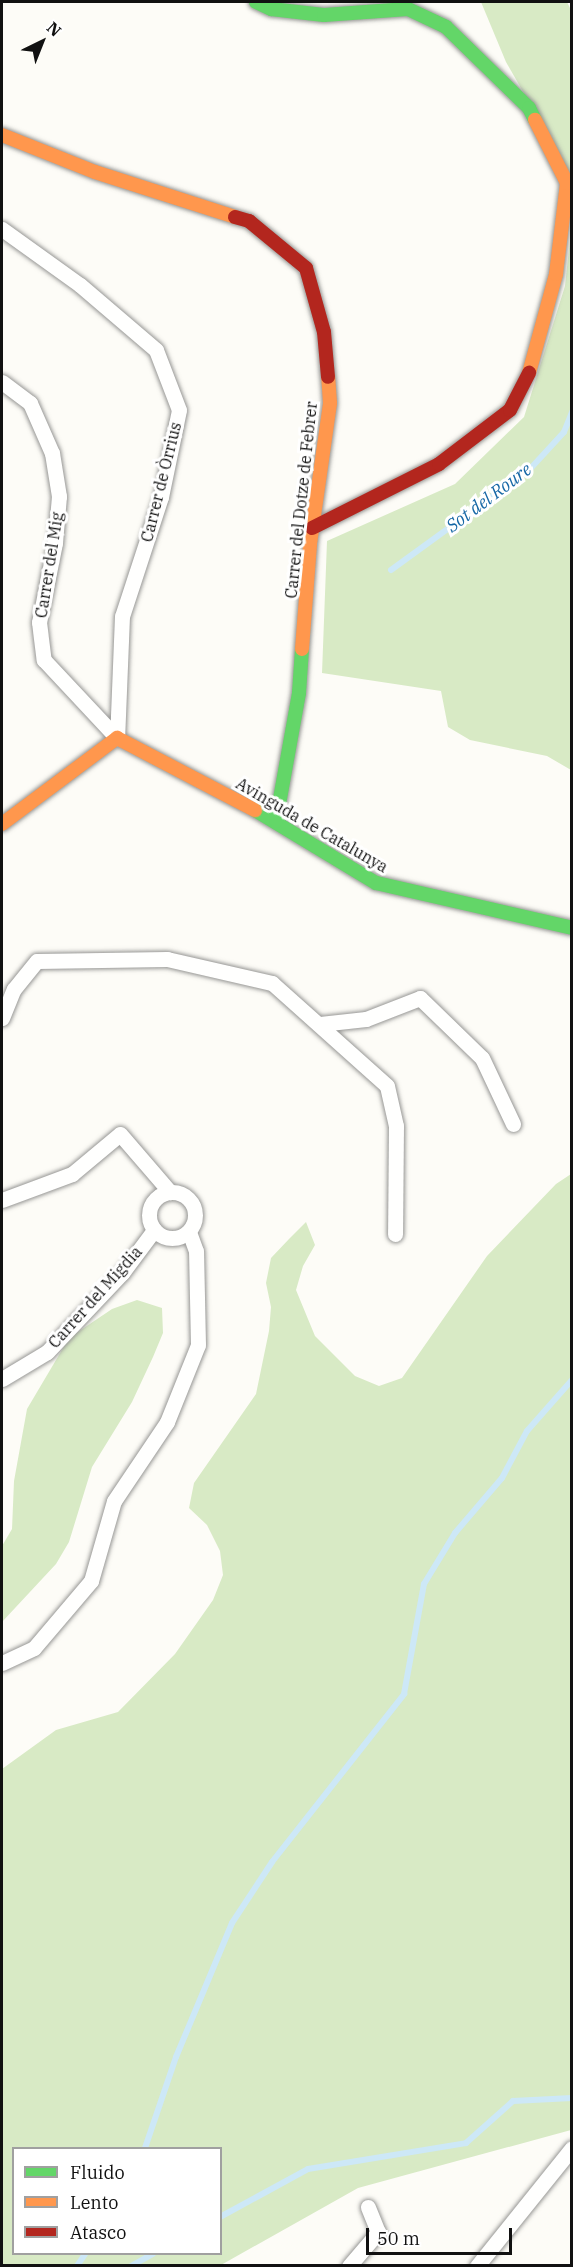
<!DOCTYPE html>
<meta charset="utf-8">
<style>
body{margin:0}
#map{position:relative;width:573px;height:2267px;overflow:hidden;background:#fdfcf7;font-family:"IBM Plex Serif",serif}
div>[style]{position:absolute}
.forest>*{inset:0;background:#d8eac5}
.stream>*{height:6px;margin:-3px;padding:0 3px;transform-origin:3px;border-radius:3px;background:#cde8f7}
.roads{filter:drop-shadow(0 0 2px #979795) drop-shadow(0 0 2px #979795)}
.street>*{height:15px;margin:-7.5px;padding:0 7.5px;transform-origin:7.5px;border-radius:7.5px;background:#fffffe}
.street>.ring{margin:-7.5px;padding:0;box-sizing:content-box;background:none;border:15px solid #fffffe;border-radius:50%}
.fast>*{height:14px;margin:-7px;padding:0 7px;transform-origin:7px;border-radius:7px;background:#63d668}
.slow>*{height:14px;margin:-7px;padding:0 7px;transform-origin:7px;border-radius:7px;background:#ff974d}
.jam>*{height:14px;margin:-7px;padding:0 7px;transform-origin:7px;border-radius:7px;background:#b3261e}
span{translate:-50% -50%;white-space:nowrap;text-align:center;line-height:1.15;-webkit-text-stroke:6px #fff;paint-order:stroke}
.street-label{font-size:16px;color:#111}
.water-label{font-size:18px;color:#1768a6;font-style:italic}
.frame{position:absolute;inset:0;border:3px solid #111;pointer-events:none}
.legend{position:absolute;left:12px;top:2147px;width:210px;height:108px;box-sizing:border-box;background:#fff;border:2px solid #a0a0a0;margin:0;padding:8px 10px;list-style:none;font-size:18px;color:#111}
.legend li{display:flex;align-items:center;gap:12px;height:30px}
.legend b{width:30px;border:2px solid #a0a0a0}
.north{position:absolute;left:12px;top:12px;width:60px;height:60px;-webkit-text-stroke:4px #fff;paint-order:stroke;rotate:43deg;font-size:16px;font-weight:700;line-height:24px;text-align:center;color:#111}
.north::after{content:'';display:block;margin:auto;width:21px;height:27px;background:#111;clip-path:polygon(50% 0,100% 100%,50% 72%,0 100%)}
.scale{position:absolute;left:366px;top:2228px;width:146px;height:27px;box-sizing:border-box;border:3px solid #111;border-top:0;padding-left:8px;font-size:18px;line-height:21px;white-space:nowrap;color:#111;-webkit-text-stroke:4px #fff;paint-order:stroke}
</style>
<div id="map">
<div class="forest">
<i style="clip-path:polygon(481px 2px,567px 2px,572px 12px,571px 175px,506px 62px)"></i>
<i style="clip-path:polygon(571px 231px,571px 770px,547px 756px,470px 740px,448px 727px,441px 691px,322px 673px,327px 541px,455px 484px,524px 417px,565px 286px)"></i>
<i style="clip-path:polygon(evenodd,571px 1174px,571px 2130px,358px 2188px,221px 2265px,2px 2265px,2px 1769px,56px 1730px,118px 1712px,175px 1654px,213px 1600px,223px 1575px,220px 1551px,207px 1525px,189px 1508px,194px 1483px,256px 1394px,269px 1331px,271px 1307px,266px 1283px,271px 1258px,289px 1239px,306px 1222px,315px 1245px,303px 1266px,296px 1290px,315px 1336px,355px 1376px,379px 1386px,402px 1378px,487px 1256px,556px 1184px,571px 1174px,14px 2148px,220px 2148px,220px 2254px,14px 2254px,14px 2148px)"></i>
<i style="clip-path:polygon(137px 1300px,162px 1308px,163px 1333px,153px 1357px,132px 1402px,92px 1467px,69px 1542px,56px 1564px,2px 1622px,2px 1546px,12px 1529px,14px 1481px,27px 1409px,69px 1338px,112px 1309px)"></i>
</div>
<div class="stream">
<i style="left:391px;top:570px;width:172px;rotate:-36deg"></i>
<i style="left:530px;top:469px;width:50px;rotate:-47.4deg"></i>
<i style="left:564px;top:432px;width:22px;rotate:-68deg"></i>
<i style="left:145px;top:2148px;width:96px;rotate:-71.2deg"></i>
<i style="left:176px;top:2057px;width:145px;rotate:-67.3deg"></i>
<i style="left:232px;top:1923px;width:73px;rotate:-56.7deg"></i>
<i style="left:272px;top:1862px;width:214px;rotate:-51.8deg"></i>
<i style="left:404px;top:1694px;width:112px;rotate:-79.7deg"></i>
<i style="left:424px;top:1584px;width:60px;rotate:-58.7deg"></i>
<i style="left:455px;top:1533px;width:72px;rotate:-49.5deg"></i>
<i style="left:502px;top:1478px;width:53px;rotate:-62deg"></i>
<i style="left:527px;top:1431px;width:68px;rotate:-48.6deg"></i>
<i style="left:220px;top:2217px;width:100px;rotate:-28.6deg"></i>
<i style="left:308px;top:2169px;width:160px;rotate:-9.3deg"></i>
<i style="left:466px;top:2143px;width:63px;rotate:-41.8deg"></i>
<i style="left:513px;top:2101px;width:59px;rotate:-2.9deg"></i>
<i style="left:77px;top:2266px;width:14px;rotate:-56deg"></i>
<i style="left:131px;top:2266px;width:25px;rotate:-29deg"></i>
</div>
<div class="roads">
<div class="street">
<i style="left:2px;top:229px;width:96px;rotate:35.7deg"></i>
<i style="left:80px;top:285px;width:100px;rotate:40.5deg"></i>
<i style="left:156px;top:350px;width:64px;rotate:69deg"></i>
<i style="left:179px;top:410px;width:89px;rotate:101.7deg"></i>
<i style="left:161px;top:497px;width:125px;rotate:108.1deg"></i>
<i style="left:122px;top:616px;width:122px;rotate:92.3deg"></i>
<i style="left:2px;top:382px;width:35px;rotate:37deg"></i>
<i style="left:30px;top:403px;width:55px;rotate:66.3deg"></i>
<i style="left:52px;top:453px;width:44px;rotate:80.8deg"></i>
<i style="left:59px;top:496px;width:47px;rotate:94.9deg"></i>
<i style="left:55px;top:543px;width:81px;rotate:101.4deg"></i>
<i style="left:39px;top:622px;width:38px;rotate:83deg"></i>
<i style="left:44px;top:660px;width:107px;rotate:46.9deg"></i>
<i style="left:2px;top:1018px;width:31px;rotate:-68deg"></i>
<i style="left:14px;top:989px;width:36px;rotate:-51deg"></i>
<i style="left:37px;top:961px;width:130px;rotate:-0.9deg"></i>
<i style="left:167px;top:959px;width:108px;rotate:12.9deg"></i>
<i style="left:272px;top:983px;width:154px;rotate:41.8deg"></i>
<i style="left:387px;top:1086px;width:41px;rotate:77.3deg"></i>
<i style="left:396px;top:1126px;width:108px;rotate:90.5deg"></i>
<i style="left:320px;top:1024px;width:46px;rotate:-6.2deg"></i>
<i style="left:366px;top:1019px;width:58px;rotate:-21.3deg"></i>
<i style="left:420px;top:998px;width:86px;rotate:44.1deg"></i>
<i style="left:482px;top:1058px;width:73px;rotate:64.8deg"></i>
<i class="ring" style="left:149px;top:1192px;width:31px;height:31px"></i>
<i style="left:2px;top:1200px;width:75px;rotate:-20.4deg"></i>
<i style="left:72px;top:1174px;width:62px;rotate:-39.8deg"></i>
<i style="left:120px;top:1134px;width:77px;rotate:49.2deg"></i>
<i style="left:2px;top:1379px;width:52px;rotate:-31deg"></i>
<i style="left:47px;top:1352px;width:109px;rotate:-46.5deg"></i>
<i style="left:122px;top:1273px;width:54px;rotate:-53.3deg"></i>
<i style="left:2px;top:1663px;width:35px;rotate:-25deg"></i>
<i style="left:34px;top:1648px;width:88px;rotate:-49.6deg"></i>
<i style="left:91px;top:1581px;width:83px;rotate:-74deg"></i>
<i style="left:114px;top:1501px;width:95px;rotate:-56.1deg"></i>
<i style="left:167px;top:1422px;width:83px;rotate:-68.1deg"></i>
<i style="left:198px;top:1345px;width:94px;rotate:-91.2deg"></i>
<i style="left:196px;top:1251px;width:20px;rotate:-110deg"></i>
<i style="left:349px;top:2266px;width:45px;rotate:-49.5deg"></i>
<i style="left:378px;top:2232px;width:27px;rotate:-112deg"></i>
<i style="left:477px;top:2266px;width:151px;rotate:-51.2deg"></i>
</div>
<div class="fast">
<i style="left:256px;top:2px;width:17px;rotate:25deg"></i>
<i style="left:271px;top:9px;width:53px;rotate:6.5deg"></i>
<i style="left:324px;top:15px;width:84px;rotate:-4.1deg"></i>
<i style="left:408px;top:9px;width:42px;rotate:25.3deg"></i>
<i style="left:446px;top:27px;width:116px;rotate:44.3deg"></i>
<i style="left:529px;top:108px;width:13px;rotate:63deg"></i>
<i style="left:255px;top:810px;width:141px;rotate:31.1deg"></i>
<i style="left:376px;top:883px;width:201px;rotate:12.9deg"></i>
<i style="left:276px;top:821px;width:130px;rotate:-79.8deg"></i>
<i style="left:299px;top:693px;width:44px;rotate:-86.1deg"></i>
</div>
<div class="slow">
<i style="left:2px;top:135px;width:100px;rotate:21.7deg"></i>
<i style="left:95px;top:172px;width:147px;rotate:17.8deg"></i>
<i style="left:529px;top:373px;width:103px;rotate:-74.7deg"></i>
<i style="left:556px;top:274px;width:92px;rotate:-83.1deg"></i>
<i style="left:567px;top:183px;width:71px;rotate:-116.9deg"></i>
<i style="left:302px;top:649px;width:105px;rotate:-85.6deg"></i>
<i style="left:310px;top:544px;width:142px;rotate:-81.9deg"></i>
<i style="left:330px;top:403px;width:26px;rotate:-94deg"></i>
<i style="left:2px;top:824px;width:144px;rotate:-36.8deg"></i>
<i style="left:117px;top:738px;width:156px;rotate:27.6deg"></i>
</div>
<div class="jam">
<i style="left:235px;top:217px;width:15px;rotate:16deg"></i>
<i style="left:249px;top:221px;width:74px;rotate:39.5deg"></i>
<i style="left:306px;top:268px;width:66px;rotate:74.3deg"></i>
<i style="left:324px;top:332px;width:45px;rotate:84.9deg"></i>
<i style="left:312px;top:528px;width:142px;rotate:-26.7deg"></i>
<i style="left:439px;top:464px;width:89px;rotate:-37.3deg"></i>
<i style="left:510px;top:410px;width:42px;rotate:-62.8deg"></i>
</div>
</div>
<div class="street-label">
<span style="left:161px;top:482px;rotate:-76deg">Carrer de Òrrius</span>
<span style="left:301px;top:500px;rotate:-84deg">Carrer del Dotze de Febrer</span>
<span style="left:49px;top:565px;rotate:-81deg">Carrer del Mig</span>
<span style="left:312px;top:825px;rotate:30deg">Avinguda de Catalunya</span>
<span style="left:95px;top:1297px;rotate:-48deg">Carrer del Migdia</span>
</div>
<div class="water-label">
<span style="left:489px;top:498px;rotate:-37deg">Sot del Roure</span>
</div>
<div class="frame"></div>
<ul class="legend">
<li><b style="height:8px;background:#63d668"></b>Fluido</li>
<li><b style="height:8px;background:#ff974d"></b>Lento</li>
<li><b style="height:8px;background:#b3261e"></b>Atasco</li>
</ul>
<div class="north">N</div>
<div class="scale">50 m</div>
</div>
